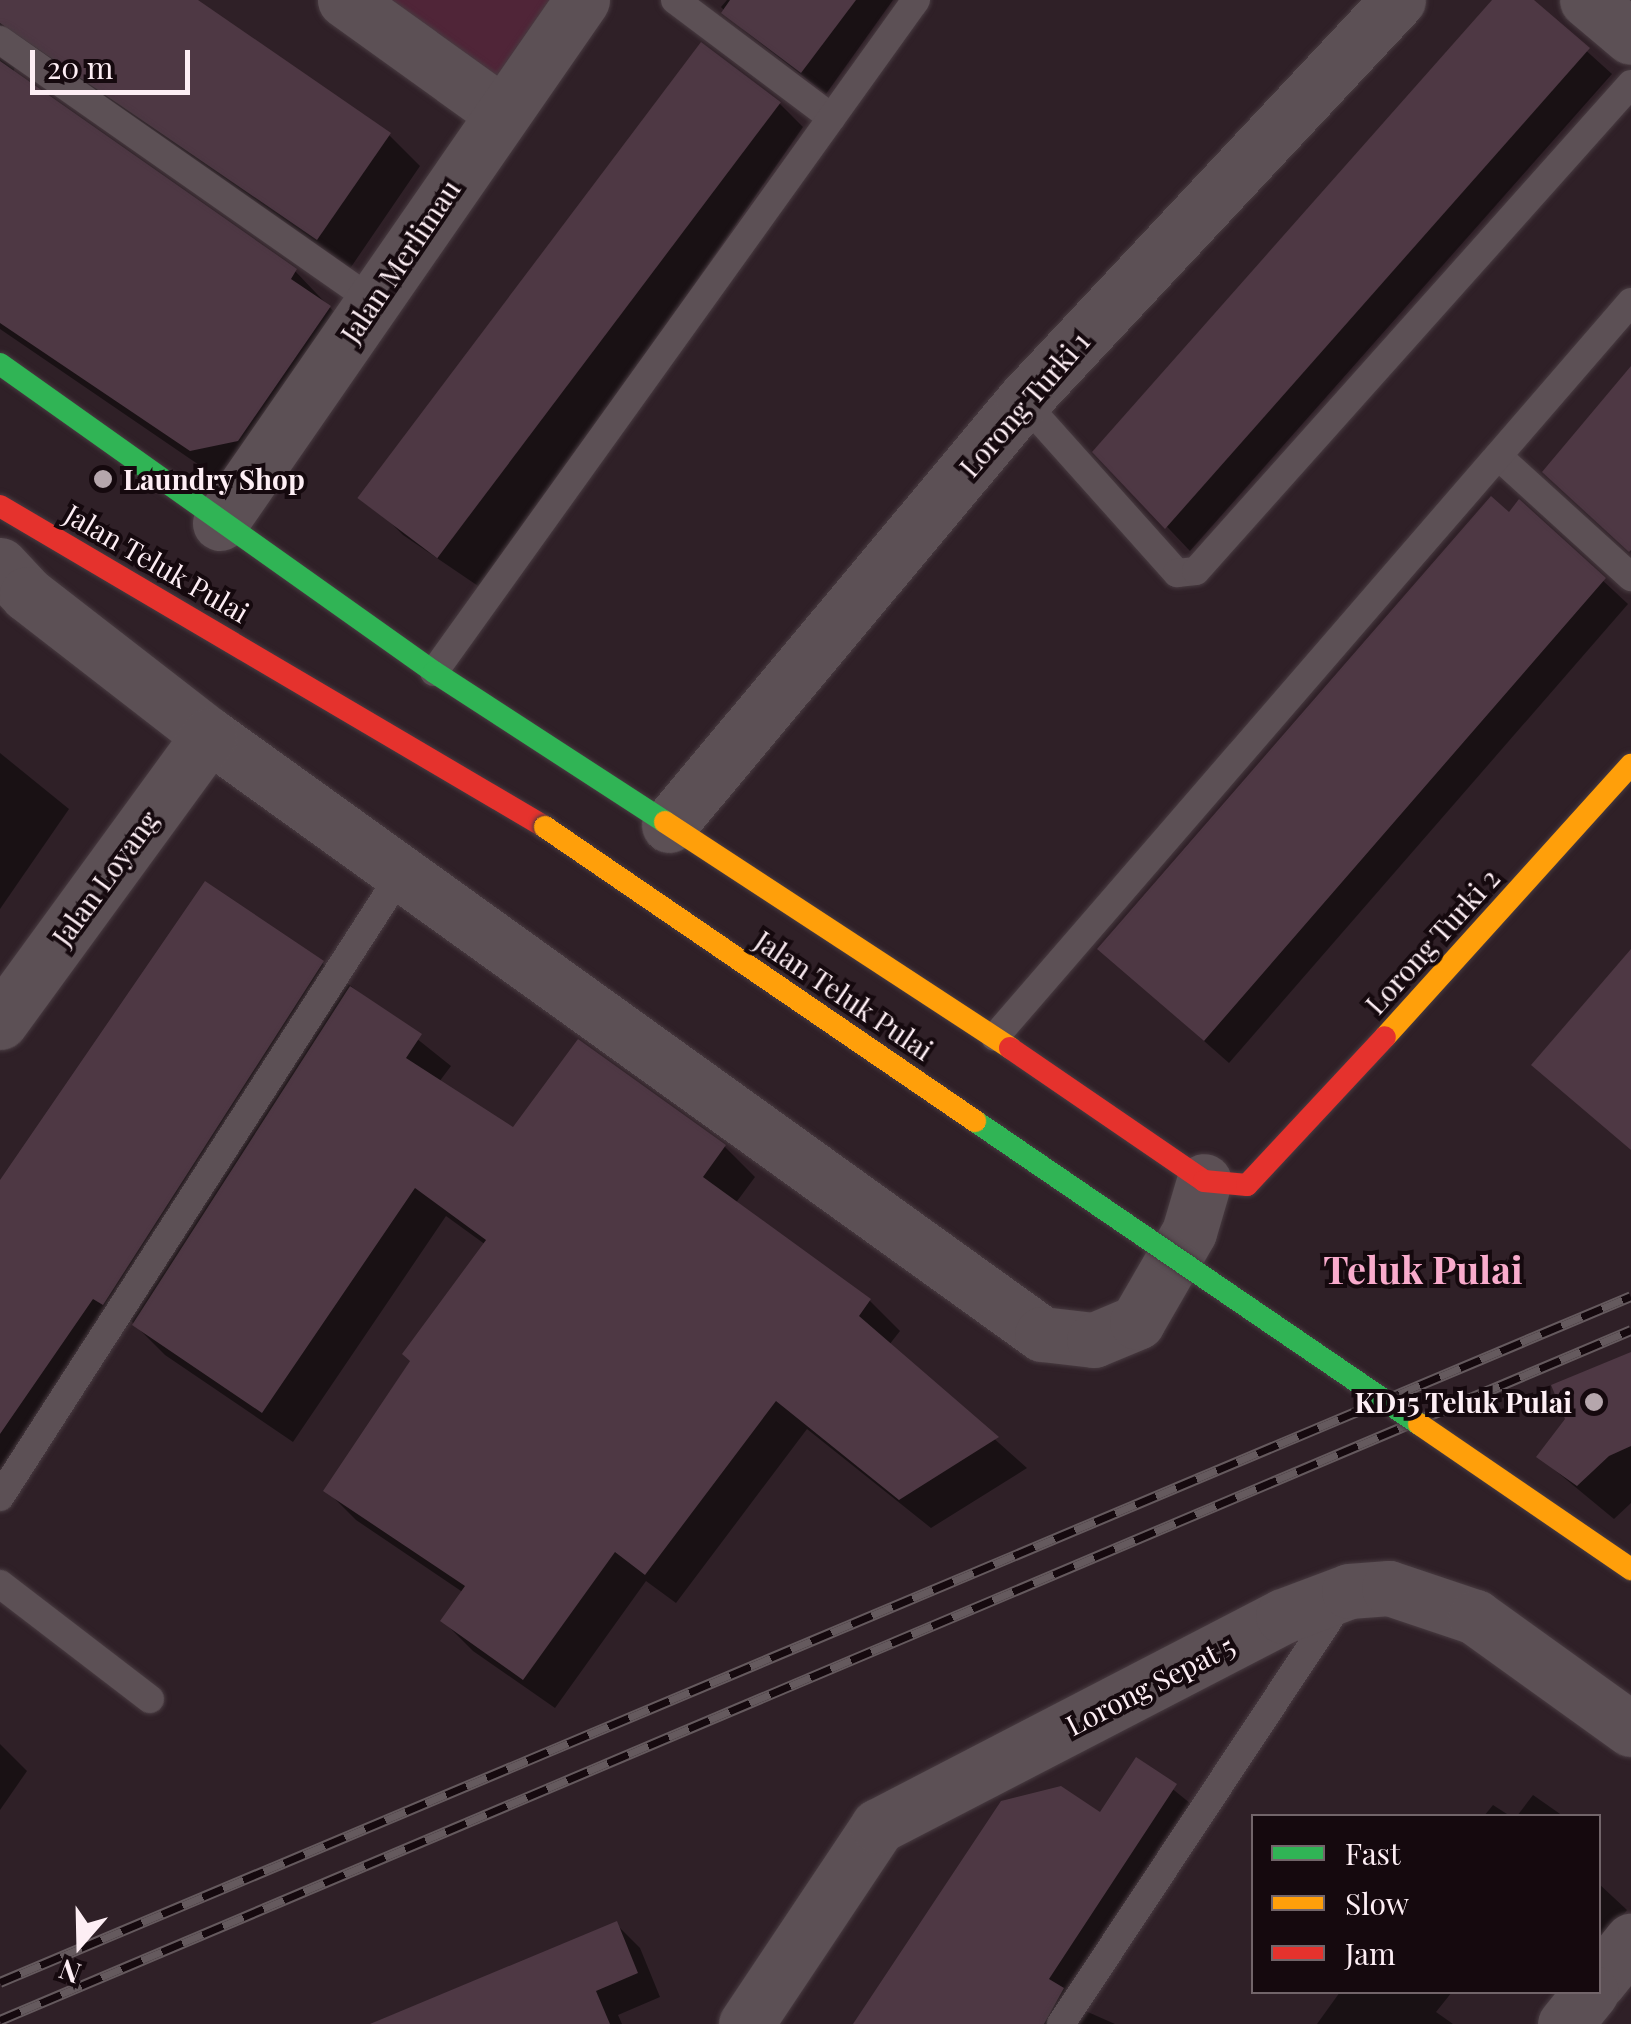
<!DOCTYPE html>
<style>
body{margin:0}
#map{position:relative;width:1631px;height:2024px;overflow:hidden;background:#2f2027;font-family:"Playfair Display",serif}
div>[style]{position:absolute}
.green>*{inset:0;background:#502538}
.shadow>*{inset:0;background:#0007}
.building>*{inset:0;background:#4e3844;transform-origin:0 0}
.roads{filter:drop-shadow(0 0 2px #483b41) drop-shadow(0 0 2px #483b41)}
.lane>*{height:28px;margin:-14px;padding:0 14px;transform-origin:14px;border-radius:14px;background:#5c5055}
.street>*{height:55px;margin:-27.5px;padding:0 27.5px;transform-origin:27.5px;border-radius:27.5px;background:#5c5055}
.fast>*{height:22px;margin:-11px;padding:0 11px;transform-origin:11px;border-radius:11px;background:#30b455}
.slow>*{height:22px;margin:-11px;padding:0 11px;transform-origin:11px;border-radius:11px;background:#ff9f0a}
.jam>*{height:22px;margin:-11px;padding:0 11px;transform-origin:11px;border-radius:11px;background:#e5322d}
.rail>*{height:11px;margin-top:-5.5px;transform-origin:0;background:repeating-linear-gradient(90deg,#15090e 0 22px,#655a5e 0 44px);box-sizing:border-box;border-block:2px solid #655a5e}
.bridges{filter:drop-shadow(0 0 2px #483b41) drop-shadow(0 0 2px #483b41)}
.fast-bridge>*{height:22px;margin:-11px;padding:0 11px;transform-origin:11px;border-radius:11px;background:#30b455}
.slow-bridge>*{height:22px;margin:-11px;padding:0 11px;transform-origin:11px;border-radius:11px;background:#ff9f0a}
.dots>*{width:28px;height:28px;translate:-50% -50%;box-sizing:border-box;border:5px solid #15090e;border-radius:50%}
span{translate:-50% -50%;white-space:nowrap;text-align:center;line-height:1.15;-webkit-text-stroke:8px #15090e;paint-order:stroke}
.street-label{font-size:28px;color:#fdeef4}
.poi-label{font-size:28px;color:#fdeef4;font-weight:700}
.left{translate:0 -50%;text-align:left}
.right{translate:-100% -50%;text-align:right}
.district-label{font-size:38px;color:#f9abcc;font-weight:700}
.legend{position:absolute;left:1251px;top:1814px;width:350px;height:180px;box-sizing:border-box;background:#15090e;border:2px solid #72656a;margin:0;padding:12px 18px;list-style:none;font-size:30px;color:#fdeef4}
.legend li{display:flex;align-items:center;gap:20px;height:50px}
.legend b{width:50px;border:2px solid #72656a}
.north{position:absolute;left:30px;top:1894px;width:100px;height:100px;-webkit-text-stroke:8px #15090e;paint-order:stroke;rotate:200deg;font-size:28px;font-weight:700;line-height:40px;text-align:center;color:#fdeef4}
.north::after{content:'';display:block;margin:auto;width:35px;height:45px;background:#fdeef4;clip-path:polygon(50% 0,100% 100%,50% 72%,0 100%)}
.scale{position:absolute;left:30px;top:50px;width:160px;height:45px;box-sizing:border-box;border:5px solid #fdeef4;border-top:0;padding-left:12px;font-size:30px;line-height:35px;white-space:nowrap;color:#fdeef4;-webkit-text-stroke:8px #15090e;paint-order:stroke}
</style>
<div id="map">
<div class="green">
<i style="clip-path:polygon(370px 0,595px 0,521px 105px)"></i>
</div>
<div class="shadow">
<i style="clip-path:polygon(0 0,195px 0,389px 135px,420px 166px,349px 270px,17px 60px,13px 73px,295px 271px,360px 339px,224px 482px,0 329px)"></i>
<i style="clip-path:polygon(727px 0,893px 0,826px 94px,745px 31px,721px 7px)"></i>
<i style="clip-path:polygon(1495px 0,1530px 0,1612px 74px,1190px 551px,1096px 452px)"></i>
<i style="clip-path:polygon(779px 103px,803px 127px,484px 590px,403px 535px,379px 511px)"></i>
<i style="clip-path:polygon(1519px 503px,1628px 604px,1229px 1063px,1100px 949px)"></i>
<i style="clip-path:polygon(0 753px,69px 809px,0 909px)"></i>
<i style="clip-path:polygon(322px 963px,451px 1066px,439px 1082px,514px 1131px,579px 1043px,725px 1147px,755px 1177px,735px 1204px,870px 1301px,900px 1331px,889px 1345px,1027px 1468px,931px 1528px,807px 1429px,676px 1603px,646px 1581px,555px 1708px,473px 1651px,443px 1621px,464px 1593px,356px 1520px,326px 1490px,486px 1245px,446px 1216px,293px 1442px,165px 1355px,131px 1321px,127px 1327px,118px 1321px,10px 1478px,0 1471px,0 1185px)"></i>
<i style="clip-path:polygon(1631px 1354px,1631px 1503px,1614px 1519px,1539px 1457px)"></i>
<i style="clip-path:polygon(0 1744px,27px 1771px,0 1810px)"></i>
<i style="clip-path:polygon(1137px 1760px,1207px 1817px,1081px 2009px,1115px 2024px,857px 2024px,1101px 1816px)"></i>
<i style="clip-path:polygon(1533px 1795px,1563px 1816px,1517px 1816px)"></i>
<i style="clip-path:polygon(1493px 1805px,1510px 1816px,1484px 1816px)"></i>
<i style="clip-path:polygon(1598px 1883px,1627px 1910px,1598px 1948px)"></i>
<i style="clip-path:polygon(616px 1924px,640px 1948px,660px 1997px,618px 2015px,622px 2024px,374px 2024px)"></i>
<i style="clip-path:polygon(1340px 1992px,1452px 1992px,1436px 2012px,1453px 2024px,1317px 2024px)"></i>
</div>
<div class="building">
<i style="clip-path:polygon(0 0,198px 0,391px 133px,317px 240px,0 23px)"></i>
<i style="clip-path:polygon(730px 0,856px 0,801px 73px,721px 13px)"></i>
<i style="clip-path:polygon(1492px 0,1534px 0,1590px 48px,1165px 529px,1092px 452px)"></i>
<i style="left:701px;top:42px;width:100px;height:571px;rotate:37deg"></i>
<i style="clip-path:polygon(0 61px,297px 269px,291px 279px,331px 306px,238px 441px,190px 451px,0 323px)"></i>
<i style="clip-path:polygon(1631px 366px,1631px 550px,1629px 552px,1542px 472px)"></i>
<i style="clip-path:polygon(1491px 496px,1509px 512px,1519px 499px,1606px 578px,1204px 1041px,1097px 949px)"></i>
<i style="clip-path:polygon(205px 881px,324px 961px,103px 1305px,93px 1299px,0 1434px,0 1180px)"></i>
<i style="clip-path:polygon(1631px 949px,1631px 1150px,1531px 1065px)"></i>
<i style="clip-path:polygon(350px 986px,422px 1034px,406px 1058px,513px 1127px,578px 1039px,726px 1145px,703px 1177px,871px 1299px,859px 1316px,999px 1437px,899px 1500px,776px 1401px,645px 1575px,615px 1552px,523px 1680px,440px 1621px,465px 1586px,323px 1491px,410px 1361px,402px 1354px,486px 1240px,415px 1188px,262px 1413px,132px 1325px)"></i>
<i style="clip-path:polygon(1631px 1352px,1631px 1446px,1609px 1456px,1577px 1486px,1536px 1457px,1565px 1419px,1551px 1385px)"></i>
<i style="clip-path:polygon(1136px 1757px,1177px 1784px,1049px 1979px,1064px 1988px,1044px 2024px,853px 2024px,1001px 1801px,1061px 1786px,1100px 1812px)"></i>
<i style="clip-path:polygon(617px 1921px,638px 1973px,596px 1991px,610px 2024px,370px 2024px)"></i>
</div>
<div class="roads">
<div class="lane">
<i style="left:675px;top:0;width:196px;rotate:36.9deg"></i>
<i style="left:0;top:40px;width:455px;rotate:35deg"></i>
<i style="left:1023px;top:401px;width:231px;rotate:48.2deg"></i>
<i style="left:1177px;top:573px;width:19px;rotate:-6deg"></i>
<i style="left:1196px;top:571px;width:653px;rotate:-48.23deg"></i>
<i style="left:1498px;top:456px;width:180px;rotate:42.3deg"></i>
<i style="left:434px;top:672px;width:827px;rotate:-54.35deg"></i>
<i style="left:995px;top:1037px;width:972px;rotate:-49.13deg"></i>
<i style="left:0;top:1497px;width:743px;rotate:-57.25deg"></i>
<i style="left:0;top:1584px;width:189px;rotate:37.5deg"></i>
<i style="left:1061px;top:2024px;width:509px;rotate:-56.47deg"></i>
</div>
<div class="street">
<i style="left:345px;top:0;width:193px;rotate:35.7deg"></i>
<i style="left:1587px;top:0;width:57px;rotate:40.1deg"></i>
<i style="left:220px;top:523px;width:636px;rotate:-55.31deg"></i>
<i style="left:0;top:565px;width:40px;rotate:47deg"></i>
<i style="left:27px;top:594px;width:230px;rotate:37.8deg"></i>
<i style="left:209px;top:735px;width:1026px;rotate:35.72deg"></i>
<i style="left:1042px;top:1334px;width:52px;rotate:6.6deg"></i>
<i style="left:1094px;top:1340px;width:47px;rotate:-22.7deg"></i>
<i style="left:1137px;top:1322px;width:104px;rotate:-60deg"></i>
<i style="left:1189px;top:1232px;width:53px;rotate:-73.6deg"></i>
<i style="left:669px;top:825px;width:552px;rotate:-50.14deg"></i>
<i style="left:1023px;top:401px;width:549px;rotate:-46.92deg"></i>
<i style="left:0;top:1022px;width:355px;rotate:-53.9deg"></i>
<i style="left:1598px;top:1982px;width:53px;rotate:-51.2deg"></i>
<i style="left:746px;top:2024px;width:238px;rotate:-56.3deg"></i>
<i style="left:878px;top:1826px;width:456px;rotate:-27.4deg"></i>
<i style="left:1283px;top:1616px;width:71px;rotate:-20.7deg"></i>
<i style="left:1349px;top:1591px;width:40px;rotate:-4.3deg"></i>
<i style="left:1389px;top:1588px;width:91px;rotate:18.6deg"></i>
<i style="left:1475px;top:1617px;width:192px;rotate:35.7deg"></i>
<i style="left:1565px;top:2024px;width:41px;rotate:-50.9deg"></i>
</div>
<div class="fast">
<i style="left:0;top:364px;width:532px;rotate:35.36deg"></i>
<i style="left:434px;top:672px;width:275px;rotate:33deg"></i>
</div>
<div class="slow">
<i style="left:665px;top:822px;width:412px;rotate:33.2deg"></i>
<i style="left:1385px;top:1037px;width:367px;rotate:-47.9deg"></i>
</div>
<div class="jam">
<i style="left:0;top:506px;width:633px;rotate:30.5deg"></i>
<i style="left:1010px;top:1048px;width:235px;rotate:34.4deg"></i>
<i style="left:1204px;top:1181px;width:43px;rotate:5.3deg"></i>
<i style="left:1247px;top:1185px;width:202px;rotate:-47deg"></i>
</div>
</div>
<div class="rail">
<i style="left:0;top:1982px;width:1769px;rotate:-22.81deg"></i>
<i style="left:0;top:2020px;width:1771px;rotate:-22.93deg"></i>
</div>
<div class="bridges">
<div class="fast-bridge">
<i style="left:975px;top:1121px;width:538px;rotate:34.31deg"></i>
</div>
<div class="slow-bridge">
<i style="left:545px;top:827px;width:521px;rotate:34.36deg"></i>
<i style="left:1419px;top:1424px;width:257px;rotate:34.4deg"></i>
</div>
</div>
<div class="dots">
<i style="left:103px;top:479px;background:#b5a6ac"></i>
<i style="left:1594px;top:1402px;background:#b5a6ac"></i>
</div>
<div class="street-label">
<span style="left:400px;top:261px;rotate:-56deg">Jalan Merlimau</span>
<span style="left:1024px;top:404px;rotate:-49deg">Lorong Turki 1</span>
<span style="left:157px;top:563px;rotate:30deg">Jalan Teluk Pulai</span>
<span style="left:105px;top:878px;rotate:-54deg">Jalan Loyang</span>
<span style="left:1432px;top:941px;rotate:-48deg">Lorong Turki 2</span>
<span style="left:844px;top:995px;rotate:34deg">Jalan Teluk Pulai</span>
<span style="left:1150px;top:1685px;rotate:-27deg">Lorong Sepat 5</span>
</div>
<div class="poi-label">
<span class="left" style="left:123px;top:479px">Laundry Shop</span>
<span class="right" style="left:1572px;top:1402px">KD15 Teluk Pulai</span>
</div>
<div class="district-label">
<span style="left:1423px;top:1269px">Teluk Pulai</span>
</div>
<ul class="legend">
<li><b style="height:12px;background:#30b455"></b>Fast</li>
<li><b style="height:12px;background:#ff9f0a"></b>Slow</li>
<li><b style="height:12px;background:#e5322d"></b>Jam</li>
</ul>
<div class="north">N</div>
<div class="scale">20 m</div>
</div>
